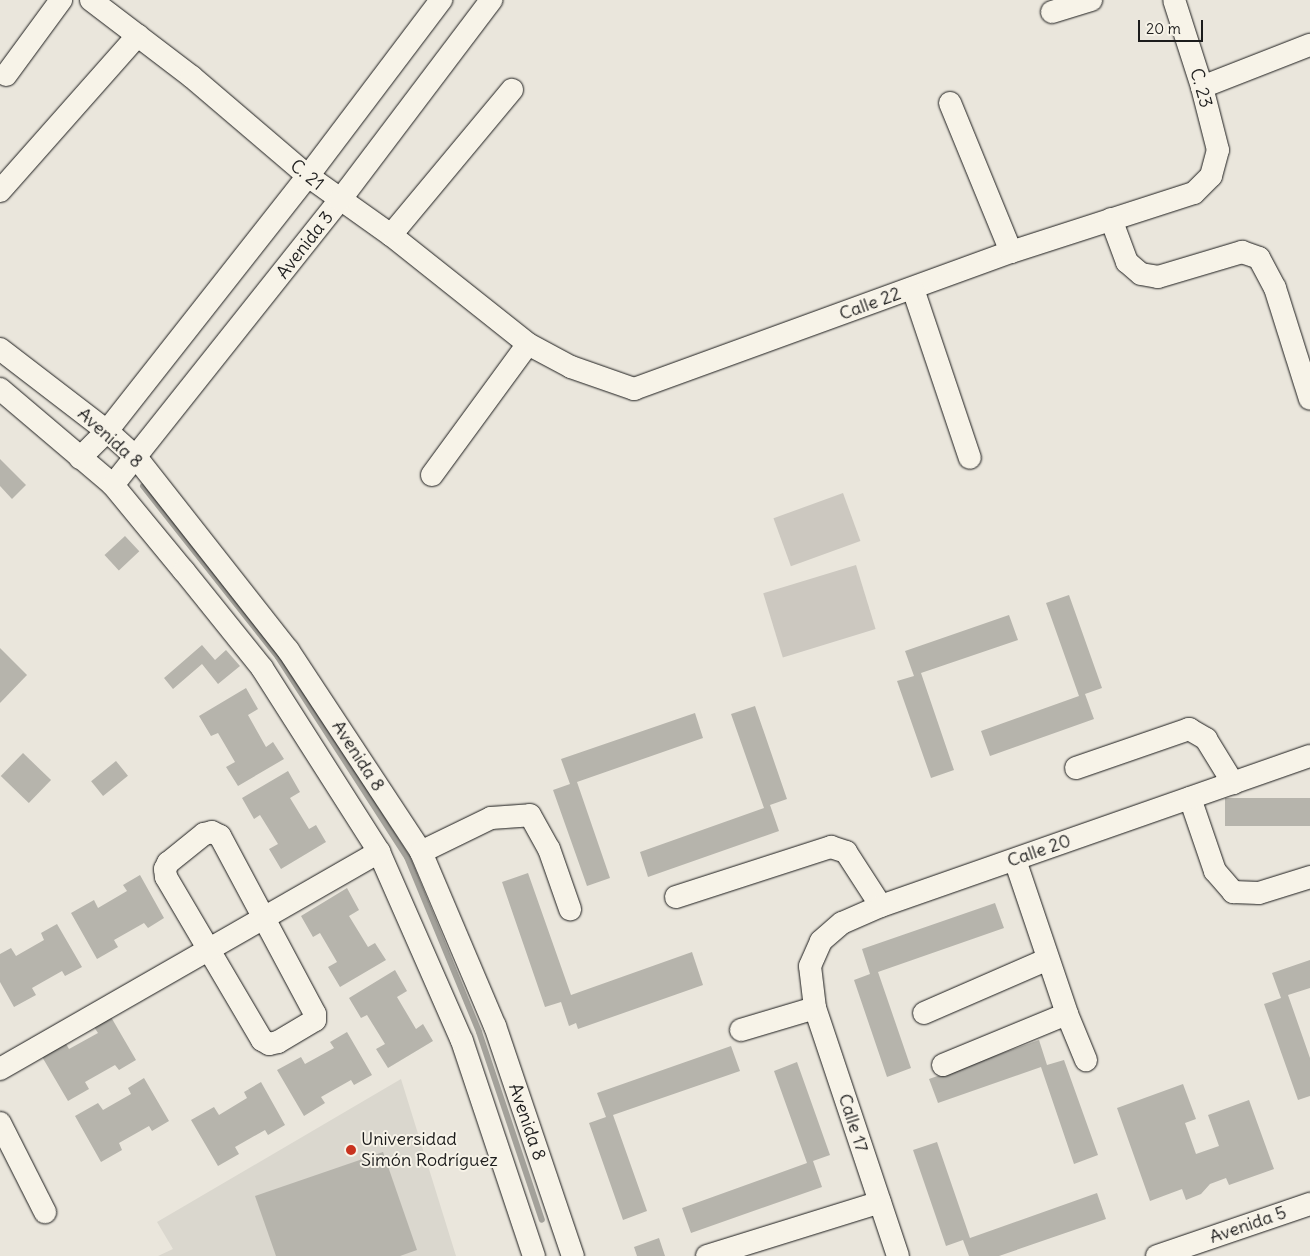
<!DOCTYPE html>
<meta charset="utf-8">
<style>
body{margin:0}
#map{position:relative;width:1310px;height:1256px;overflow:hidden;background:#eae6dc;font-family:Delius,sans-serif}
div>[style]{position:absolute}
.built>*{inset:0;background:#dad7ce}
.green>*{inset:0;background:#ccc8c0;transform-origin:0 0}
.stream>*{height:6px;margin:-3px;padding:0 3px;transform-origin:3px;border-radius:3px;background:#a3a19a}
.building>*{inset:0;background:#b6b4ac;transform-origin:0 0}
.roads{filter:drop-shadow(0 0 1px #1c1c1c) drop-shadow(0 0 1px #1c1c1c)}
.minor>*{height:22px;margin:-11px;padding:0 11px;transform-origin:11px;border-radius:11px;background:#f7f3e8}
.dots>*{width:14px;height:14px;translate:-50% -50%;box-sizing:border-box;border:2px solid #f7f3e8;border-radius:50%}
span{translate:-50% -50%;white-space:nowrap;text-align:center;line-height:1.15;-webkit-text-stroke:4px #f7f3e8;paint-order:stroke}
.street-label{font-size:18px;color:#1c1c1c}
.poi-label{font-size:18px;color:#1c1c1c}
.left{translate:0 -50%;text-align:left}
.scale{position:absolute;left:1138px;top:20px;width:65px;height:22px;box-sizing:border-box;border:2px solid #1c1c1c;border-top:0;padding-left:6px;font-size:15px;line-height:18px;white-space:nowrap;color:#1c1c1c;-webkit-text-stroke:4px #f7f3e8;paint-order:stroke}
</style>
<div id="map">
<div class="built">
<i style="clip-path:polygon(401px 1079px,456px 1256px,158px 1256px,173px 1249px,157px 1222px)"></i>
</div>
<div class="green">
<i style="left:843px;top:493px;width:51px;height:74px;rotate:70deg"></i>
<i style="left:856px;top:565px;width:67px;height:97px;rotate:73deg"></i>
</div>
<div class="stream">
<i style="left:143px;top:486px;width:218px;rotate:51.7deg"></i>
<i style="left:278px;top:657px;width:238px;rotate:57.2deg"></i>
<i style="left:407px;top:857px;width:189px;rotate:67.6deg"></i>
<i style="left:479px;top:1032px;width:198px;rotate:71.5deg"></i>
</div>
<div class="building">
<i style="clip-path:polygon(0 459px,26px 485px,12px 499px,0 486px)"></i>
<i style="left:125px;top:536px;width:21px;height:28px;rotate:47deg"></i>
<i style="clip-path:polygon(1069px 595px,1102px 688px,1085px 694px,1094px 719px,990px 756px,981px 731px,1079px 696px,1046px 603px)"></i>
<i style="clip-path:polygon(1009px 615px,1018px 640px,921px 673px,954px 770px,931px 778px,897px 681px,914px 676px,905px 651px)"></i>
<i style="clip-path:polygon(202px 645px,215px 660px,226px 650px,240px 666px,218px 684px,202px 664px,173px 689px,164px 678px)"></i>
<i style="clip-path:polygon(0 648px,27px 675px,0 703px)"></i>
<i style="clip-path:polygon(246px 688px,258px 709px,248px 715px,266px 747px,273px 742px,284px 759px,238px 786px,226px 767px,235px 762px,218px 733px,211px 736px,199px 716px)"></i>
<i style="clip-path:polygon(755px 706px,787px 799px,770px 805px,779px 831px,648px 877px,640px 852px,764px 808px,731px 714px)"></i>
<i style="clip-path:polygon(695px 713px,703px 738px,577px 782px,610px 878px,587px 886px,553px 790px,570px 784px,561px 759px)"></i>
<i style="left:23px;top:753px;width:39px;height:32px;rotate:44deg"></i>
<i style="left:116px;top:761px;width:19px;height:32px;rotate:51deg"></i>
<i style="clip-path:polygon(288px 771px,300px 792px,290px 798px,309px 829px,316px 825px,326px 842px,281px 869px,269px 849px,278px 844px,260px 815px,254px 819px,242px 798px)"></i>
<i style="left:1310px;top:798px;width:28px;height:85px;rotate:90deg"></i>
<i style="clip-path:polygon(528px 873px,571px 995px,692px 952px,703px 985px,578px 1029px,576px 1023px,569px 1026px,561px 1002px,545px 1007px,502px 882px)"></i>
<i style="clip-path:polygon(140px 875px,164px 918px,148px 928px,144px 923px,114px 940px,118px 947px,97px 959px,71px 913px,94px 900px,98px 908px,127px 891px,123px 885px)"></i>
<i style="clip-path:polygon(347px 888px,359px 910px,349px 916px,368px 947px,375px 943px,386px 960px,340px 987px,328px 967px,337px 962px,320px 933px,313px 937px,301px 916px)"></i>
<i style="clip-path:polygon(995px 903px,1004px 928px,878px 972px,911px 1068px,887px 1077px,854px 980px,870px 974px,862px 949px)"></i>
<i style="clip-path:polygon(57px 924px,82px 967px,65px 976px,62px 971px,32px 988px,36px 995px,14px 1007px,0 982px,0 954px,11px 948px,16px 956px,44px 940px,41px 933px)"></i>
<i style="clip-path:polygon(1310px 960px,1310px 988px,1288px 995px,1310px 1058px,1310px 1096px,1298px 1100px,1264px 1004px,1281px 998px,1272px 973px)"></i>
<i style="clip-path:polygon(395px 970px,407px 991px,397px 997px,416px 1029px,423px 1024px,433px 1041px,388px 1068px,376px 1049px,385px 1044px,367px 1015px,361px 1018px,349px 998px)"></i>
<i style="clip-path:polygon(111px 1017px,136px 1060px,119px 1070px,115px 1065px,85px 1082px,89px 1089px,68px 1101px,41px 1055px,65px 1042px,69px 1049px,98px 1033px,94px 1027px)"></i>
<i style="clip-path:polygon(347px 1032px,372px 1075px,354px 1085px,351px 1080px,321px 1097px,325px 1103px,304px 1116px,277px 1070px,301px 1057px,305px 1064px,334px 1048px,330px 1042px)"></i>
<i style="clip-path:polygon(1039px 1040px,1047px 1065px,1064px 1060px,1098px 1155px,1074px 1164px,1041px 1067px,938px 1103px,929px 1079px)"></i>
<i style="clip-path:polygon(731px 1046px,740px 1071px,613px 1115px,647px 1211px,623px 1220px,589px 1123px,606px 1117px,597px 1093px)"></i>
<i style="clip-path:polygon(797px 1062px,830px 1155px,813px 1161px,822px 1187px,691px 1233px,682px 1208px,807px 1163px,774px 1071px)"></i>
<i style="clip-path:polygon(144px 1078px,169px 1121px,152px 1131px,149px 1126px,119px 1143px,122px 1150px,101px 1162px,75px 1116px,98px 1103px,103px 1110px,131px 1094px,128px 1088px)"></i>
<i style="clip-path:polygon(261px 1082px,285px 1125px,268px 1135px,265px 1130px,235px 1147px,239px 1154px,218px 1166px,191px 1120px,214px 1107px,219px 1115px,247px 1098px,244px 1092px)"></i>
<i style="clip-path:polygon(1183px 1084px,1196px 1119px,1185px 1123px,1196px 1154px,1219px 1146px,1208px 1115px,1249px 1100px,1274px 1169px,1229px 1185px,1226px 1178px,1210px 1184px,1201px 1194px,1186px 1200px,1182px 1189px,1150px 1201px,1117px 1108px)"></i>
<i style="clip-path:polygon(937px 1142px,970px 1238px,1097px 1193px,1106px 1219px,999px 1256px,969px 1256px,963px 1240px,946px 1246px,913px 1150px)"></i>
<i style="clip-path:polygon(383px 1152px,417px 1250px,400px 1256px,276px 1256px,255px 1196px)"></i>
<i style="clip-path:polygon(659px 1238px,665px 1256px,637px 1256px,634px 1247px)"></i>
</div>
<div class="roads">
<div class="minor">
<i style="left:91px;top:0;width:127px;rotate:37.3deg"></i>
<i style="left:192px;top:77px;width:153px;rotate:40.5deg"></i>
<i style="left:308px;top:176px;width:102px;rotate:35.4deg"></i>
<i style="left:391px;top:235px;width:175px;rotate:38.5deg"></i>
<i style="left:528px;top:344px;width:49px;rotate:28.1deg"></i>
<i style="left:571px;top:367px;width:67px;rotate:19.2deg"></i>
<i style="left:634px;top:389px;width:401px;rotate:-20deg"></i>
<i style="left:1011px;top:252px;width:192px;rotate:-17.9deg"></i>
<i style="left:1194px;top:193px;width:24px;rotate:-45deg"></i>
<i style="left:1211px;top:176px;width:27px;rotate:-75deg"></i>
<i style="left:1218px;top:150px;width:65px;rotate:-104.3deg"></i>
<i style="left:1202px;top:87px;width:91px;rotate:-107.8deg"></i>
<i style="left:1052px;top:12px;width:41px;rotate:-17.1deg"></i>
<i style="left:6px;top:75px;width:93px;rotate:-53.7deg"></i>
<i style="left:1202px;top:87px;width:116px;rotate:-21.3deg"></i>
<i style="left:950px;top:103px;width:161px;rotate:67.7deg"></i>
<i style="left:0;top:191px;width:208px;rotate:-48.5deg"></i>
<i style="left:1111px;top:219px;width:46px;rotate:69.6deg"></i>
<i style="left:1127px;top:262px;width:18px;rotate:41deg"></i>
<i style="left:1141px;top:274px;width:17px;rotate:10deg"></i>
<i style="left:1158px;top:277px;width:88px;rotate:-16.6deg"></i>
<i style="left:1242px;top:252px;width:18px;rotate:19deg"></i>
<i style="left:1259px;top:258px;width:34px;rotate:62deg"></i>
<i style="left:1275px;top:288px;width:116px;rotate:72.5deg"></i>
<i style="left:391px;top:235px;width:189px;rotate:-50.2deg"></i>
<i style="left:913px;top:289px;width:178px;rotate:71.4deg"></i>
<i style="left:0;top:349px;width:135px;rotate:37.5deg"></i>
<i style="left:107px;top:431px;width:39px;rotate:42deg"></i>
<i style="left:136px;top:457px;width:246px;rotate:51.8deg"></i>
<i style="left:288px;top:650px;width:242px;rotate:56.6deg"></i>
<i style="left:421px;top:852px;width:189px;rotate:67deg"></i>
<i style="left:495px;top:1026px;width:243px;rotate:71.3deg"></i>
<i style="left:0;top:389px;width:148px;rotate:40.3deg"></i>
<i style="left:113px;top:485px;width:112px;rotate:50.5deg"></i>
<i style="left:184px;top:571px;width:124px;rotate:51.2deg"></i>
<i style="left:262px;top:668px;width:218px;rotate:57.5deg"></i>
<i style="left:379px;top:852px;width:206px;rotate:66.3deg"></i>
<i style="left:462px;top:1041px;width:227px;rotate:71.5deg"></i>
<i style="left:80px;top:458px;width:38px;rotate:-45deg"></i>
<i style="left:107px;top:431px;width:325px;rotate:-51.8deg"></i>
<i style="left:308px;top:176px;width:221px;rotate:-52.9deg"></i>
<i style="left:432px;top:475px;width:162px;rotate:-53.8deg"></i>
<i style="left:113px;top:485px;width:364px;rotate:-51.5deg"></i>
<i style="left:340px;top:200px;width:251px;rotate:-52.9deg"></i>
<i style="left:1076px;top:768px;width:120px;rotate:-19deg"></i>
<i style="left:1189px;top:729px;width:20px;rotate:30deg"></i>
<i style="left:1206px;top:739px;width:52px;rotate:58.5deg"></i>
<i style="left:1190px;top:798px;width:77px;rotate:71.1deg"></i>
<i style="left:1215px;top:871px;width:28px;rotate:49deg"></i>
<i style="left:1233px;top:892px;width:26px;rotate:2deg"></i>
<i style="left:1259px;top:893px;width:53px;rotate:-17.4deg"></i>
<i style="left:212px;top:832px;width:9px;rotate:27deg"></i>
<i style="left:220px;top:836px;width:202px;rotate:61.9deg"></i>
<i style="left:315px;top:1014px;width:6px;rotate:90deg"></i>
<i style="left:315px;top:1020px;width:43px;rotate:149.3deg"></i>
<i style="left:278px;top:1042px;width:9px;rotate:167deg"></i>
<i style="left:269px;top:1044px;width:8px;rotate:-150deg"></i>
<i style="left:262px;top:1040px;width:189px;rotate:-120.5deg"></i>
<i style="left:166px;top:877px;width:8px;rotate:-97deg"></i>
<i style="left:165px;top:869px;width:7px;rotate:-63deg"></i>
<i style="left:168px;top:863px;width:46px;rotate:-38.9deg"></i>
<i style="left:204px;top:834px;width:8px;rotate:-14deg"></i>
<i style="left:421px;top:852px;width:78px;rotate:-25.9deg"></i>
<i style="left:491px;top:818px;width:39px;rotate:-4deg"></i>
<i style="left:530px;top:815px;width:39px;rotate:61deg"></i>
<i style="left:549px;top:849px;width:64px;rotate:70.7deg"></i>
<i style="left:1015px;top:860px;width:163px;rotate:71.3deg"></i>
<i style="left:1067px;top:1014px;width:50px;rotate:67.6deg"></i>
<i style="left:676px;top:897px;width:163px;rotate:-17.9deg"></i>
<i style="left:831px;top:847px;width:16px;rotate:18deg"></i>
<i style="left:846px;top:852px;width:64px;rotate:57.1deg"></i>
<i style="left:924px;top:1013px;width:135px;rotate:-23.5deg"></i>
<i style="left:741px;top:1030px;width:77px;rotate:-16.6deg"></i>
<i style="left:943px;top:1065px;width:134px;rotate:-22.4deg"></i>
<i style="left:0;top:1069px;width:437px;rotate:-29.8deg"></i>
<i style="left:0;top:1123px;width:100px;rotate:63.2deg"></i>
<i style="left:707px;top:1256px;width:181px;rotate:-17.3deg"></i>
<i style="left:898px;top:1256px;width:262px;rotate:-108.5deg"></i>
<i style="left:815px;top:1008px;width:42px;rotate:-96.8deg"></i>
<i style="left:810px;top:966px;width:27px;rotate:-66deg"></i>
<i style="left:821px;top:941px;width:28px;rotate:-41deg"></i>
<i style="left:842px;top:923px;width:43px;rotate:-23.6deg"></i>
<i style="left:881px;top:906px;width:454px;rotate:-19.3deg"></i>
<i style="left:1157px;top:1256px;width:162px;rotate:-18.8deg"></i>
</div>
</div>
<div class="dots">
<i style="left:351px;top:1150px;background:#c8321e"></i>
</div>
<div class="street-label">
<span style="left:1201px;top:88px;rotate:74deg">C. 23</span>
<span style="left:307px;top:175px;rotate:39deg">C. 21</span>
<span style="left:305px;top:245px;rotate:-52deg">Avenida 3</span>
<span style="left:870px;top:304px;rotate:-20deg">Calle 22</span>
<span style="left:110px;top:438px;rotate:42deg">Avenida 8</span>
<span style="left:358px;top:756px;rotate:57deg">Avenida 8</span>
<span style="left:1039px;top:851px;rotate:-19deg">Calle 20</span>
<span style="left:527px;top:1122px;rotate:71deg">Avenida 8</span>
<span style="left:853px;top:1123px;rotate:72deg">Calle 17</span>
<span style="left:1248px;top:1225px;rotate:-19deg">Avenida 5</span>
</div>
<div class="poi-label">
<span class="left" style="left:361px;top:1150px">Universidad<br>Simón Rodríguez</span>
</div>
<div class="scale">20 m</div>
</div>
